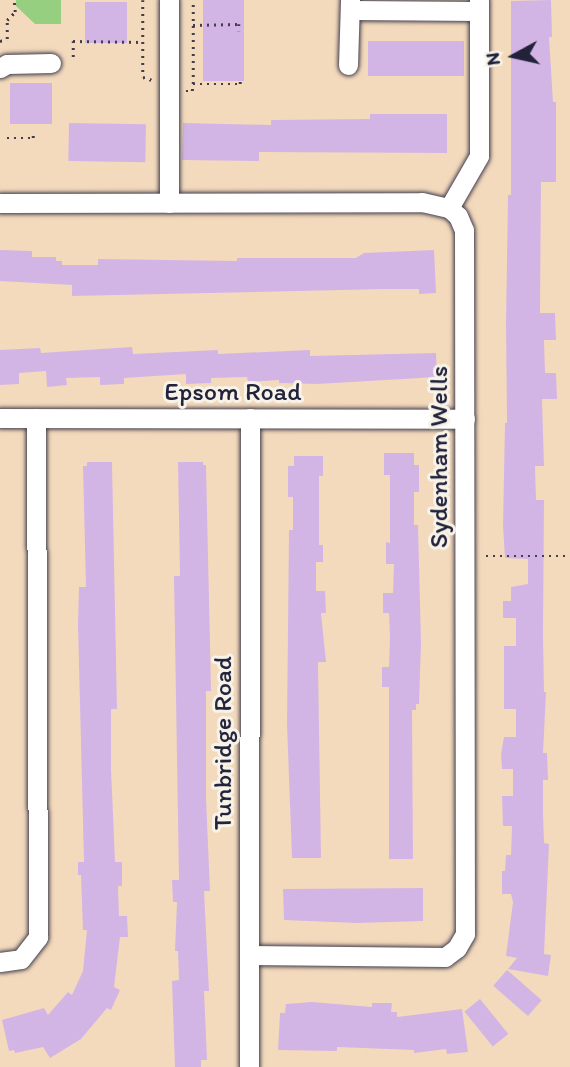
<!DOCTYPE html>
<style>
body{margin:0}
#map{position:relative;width:570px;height:1067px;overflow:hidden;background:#f4dabc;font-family:Itim,sans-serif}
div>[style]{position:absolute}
.green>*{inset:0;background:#97cf81}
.building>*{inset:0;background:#d3b5e5;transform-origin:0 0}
.path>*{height:2.5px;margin-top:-1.25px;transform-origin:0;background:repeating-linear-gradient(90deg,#423e4e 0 2px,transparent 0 7px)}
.roads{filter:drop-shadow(0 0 2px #423e4e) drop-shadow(0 0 2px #423e4e)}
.minor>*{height:19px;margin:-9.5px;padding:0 9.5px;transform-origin:9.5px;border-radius:9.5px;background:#fff}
span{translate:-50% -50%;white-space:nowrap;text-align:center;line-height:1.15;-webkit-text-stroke:6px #f7f3e8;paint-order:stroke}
.street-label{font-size:26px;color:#22223b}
.north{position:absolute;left:479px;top:21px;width:70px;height:70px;-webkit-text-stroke:5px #f7f3e8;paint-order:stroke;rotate:262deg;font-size:19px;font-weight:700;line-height:28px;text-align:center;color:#22223b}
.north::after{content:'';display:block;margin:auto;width:24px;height:32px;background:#22223b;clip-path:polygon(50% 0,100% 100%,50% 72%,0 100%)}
</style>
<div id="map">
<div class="green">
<i style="clip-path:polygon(16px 0,61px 0,61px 24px,35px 24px,16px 6px)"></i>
</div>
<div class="building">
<i style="left:203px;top:0;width:41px;height:81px"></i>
<i style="clip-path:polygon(551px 0,552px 37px,549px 37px,553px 102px,556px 102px,556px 182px,541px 182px,540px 313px,555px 313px,556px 340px,544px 340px,545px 373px,556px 373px,557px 399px,542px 399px,544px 466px,535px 466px,536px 500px,544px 500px,543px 634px,544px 692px,546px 692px,543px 753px,547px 753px,548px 780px,543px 780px,543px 813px,544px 843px,549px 844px,544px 954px,551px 955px,548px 976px,508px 969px,517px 958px,506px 956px,513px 902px,511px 894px,502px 894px,502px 871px,505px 871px,506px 855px,511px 855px,512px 826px,503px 826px,502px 796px,513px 796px,513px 769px,502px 769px,501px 754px,504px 737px,516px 737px,516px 709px,504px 709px,504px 646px,516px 646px,516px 618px,503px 618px,503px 601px,511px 601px,511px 587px,528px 584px,528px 559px,505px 558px,503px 526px,505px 423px,507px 423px,506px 323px,508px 195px,511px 195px,511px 1px)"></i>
<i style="left:85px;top:2px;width:42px;height:41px"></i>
<i style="left:368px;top:41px;width:96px;height:35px"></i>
<i style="left:10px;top:83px;width:42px;height:41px"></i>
<i style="clip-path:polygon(370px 114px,447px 114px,447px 153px,259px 152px,259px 161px,182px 160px,183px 123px,271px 125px,271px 120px,370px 119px)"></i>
<i style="left:69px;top:123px;width:77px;height:38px;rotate:1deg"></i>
<i style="clip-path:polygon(0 250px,32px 251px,32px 257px,56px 257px,56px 261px,62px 261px,62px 265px,98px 265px,98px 259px,237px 261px,237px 258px,356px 258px,364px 253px,434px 250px,436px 293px,419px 294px,419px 289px,385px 289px,72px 296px,72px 285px,0 281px)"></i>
<i style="clip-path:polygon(132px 347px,133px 354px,218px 350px,218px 354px,310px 350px,310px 356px,436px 353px,437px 377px,317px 384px,279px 383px,279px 380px,248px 382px,247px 377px,211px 378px,211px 383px,186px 384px,186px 374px,124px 378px,124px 384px,100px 385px,100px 377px,66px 378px,67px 385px,47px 387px,46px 371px,19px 373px,19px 384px,0 385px,0 350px,40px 348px,41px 353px)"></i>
<i style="clip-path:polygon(384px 453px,414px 453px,414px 465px,419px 465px,419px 492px,414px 492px,414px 525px,418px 525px,421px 643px,419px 704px,416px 704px,416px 710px,412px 710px,413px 859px,389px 859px,389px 687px,382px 687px,382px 667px,389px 667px,390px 638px,389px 613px,383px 613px,383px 593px,393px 593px,394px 564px,386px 564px,386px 542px,390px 543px,390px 475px,384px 475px)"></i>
<i style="clip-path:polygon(294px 456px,323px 456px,323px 476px,319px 476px,319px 545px,323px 545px,323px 562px,316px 562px,316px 591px,325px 591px,326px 613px,321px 613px,326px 662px,318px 662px,321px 858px,292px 858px,287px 724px,289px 530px,293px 530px,293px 497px,288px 497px,288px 466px,294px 466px)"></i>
<i style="clip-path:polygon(87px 462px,112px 462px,117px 709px,111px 709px,111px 768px,115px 862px,122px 862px,122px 886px,118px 886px,119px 916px,127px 916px,128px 937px,120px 937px,114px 987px,120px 990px,111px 1010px,107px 1008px,81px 1039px,50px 1058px,43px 1047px,15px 1053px,14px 1050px,9px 1051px,2px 1020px,44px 1008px,48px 1015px,68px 992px,72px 995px,83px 971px,87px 930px,83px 930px,81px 875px,78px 875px,78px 862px,84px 862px,78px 625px,79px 587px,86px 587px,83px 466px,87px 466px)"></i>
<i style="clip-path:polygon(178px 462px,203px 462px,203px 465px,206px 465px,211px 691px,206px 691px,206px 798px,210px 891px,204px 891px,209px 991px,204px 991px,207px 1060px,201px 1060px,201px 1067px,175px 1067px,172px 981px,179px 980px,178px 951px,175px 951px,177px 902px,173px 902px,172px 880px,179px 880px,174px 576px,180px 576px)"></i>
<i style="clip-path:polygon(423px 888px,423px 921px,357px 923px,284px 920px,283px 889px)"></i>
<i style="left:507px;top:970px;width:46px;height:21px;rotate:41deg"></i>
<i style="left:480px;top:999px;width:45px;height:20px;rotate:51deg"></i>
<i style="clip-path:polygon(312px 1002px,372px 1007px,372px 1003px,392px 1003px,391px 1012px,397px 1012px,397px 1017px,462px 1009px,468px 1052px,447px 1054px,446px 1049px,414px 1053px,414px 1050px,337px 1047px,337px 1051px,278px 1050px,280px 1013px,285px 1013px,286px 1004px)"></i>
</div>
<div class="path">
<i style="left:143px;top:0;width:77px;rotate:90deg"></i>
<i style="left:143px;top:77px;width:9px;rotate:18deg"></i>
<i style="left:193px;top:25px;width:46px;rotate:-1.2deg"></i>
<i style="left:239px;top:24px;width:7px;rotate:90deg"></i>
<i style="left:0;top:41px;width:7px;rotate:-16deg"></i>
<i style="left:7px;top:39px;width:19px;rotate:-90deg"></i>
<i style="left:7px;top:20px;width:11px;rotate:-45deg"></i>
<i style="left:15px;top:12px;width:12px;rotate:-95deg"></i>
<i style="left:73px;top:57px;width:16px;rotate:-90deg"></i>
<i style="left:73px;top:41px;width:70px;rotate:0.8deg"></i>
<i style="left:193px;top:84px;width:47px"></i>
<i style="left:240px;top:84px;width:4px;rotate:-90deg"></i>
<i style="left:186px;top:91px;width:6px"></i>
<i style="left:192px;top:91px;width:7px;rotate:-82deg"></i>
<i style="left:193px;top:84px;width:84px;rotate:-90deg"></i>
<i style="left:7px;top:138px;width:26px"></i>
<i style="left:33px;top:138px;width:3px;rotate:-90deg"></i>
<i style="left:486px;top:556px;width:84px"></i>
</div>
<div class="roads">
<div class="minor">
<i style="left:169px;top:0;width:203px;rotate:90deg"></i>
<i style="left:350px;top:10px;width:129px;rotate:0.4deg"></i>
<i style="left:348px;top:65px;width:65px;rotate:-88.2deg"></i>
<i style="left:0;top:68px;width:8px;rotate:-30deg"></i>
<i style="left:7px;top:64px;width:44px;rotate:-1.3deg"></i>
<i style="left:0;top:203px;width:422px;rotate:-0.1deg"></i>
<i style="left:422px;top:202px;width:28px;rotate:13deg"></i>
<i style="left:449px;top:208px;width:12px;rotate:42deg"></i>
<i style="left:458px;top:216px;width:15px;rotate:67deg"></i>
<i style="left:464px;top:230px;width:704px;rotate:89.92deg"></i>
<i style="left:465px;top:934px;width:16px;rotate:120deg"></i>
<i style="left:457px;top:948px;width:15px;rotate:143deg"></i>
<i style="left:445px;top:957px;width:196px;rotate:-179.4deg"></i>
<i style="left:449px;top:208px;width:60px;rotate:-60deg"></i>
<i style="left:479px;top:156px;width:156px;rotate:-90deg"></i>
<i style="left:0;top:418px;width:465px;rotate:0.1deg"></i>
<i style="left:0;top:962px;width:21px;rotate:-8deg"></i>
<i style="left:21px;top:959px;width:28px;rotate:-52deg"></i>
<i style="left:38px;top:937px;width:519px;rotate:-90.22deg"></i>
<i style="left:249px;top:1067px;width:649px;rotate:-89.91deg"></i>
</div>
</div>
<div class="street-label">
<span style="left:233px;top:392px">Epsom Road</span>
<span style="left:439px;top:457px;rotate:-90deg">Sydenham Wells</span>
<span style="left:223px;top:743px;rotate:-90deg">Tunbridge Road</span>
</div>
<div class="north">N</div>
</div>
